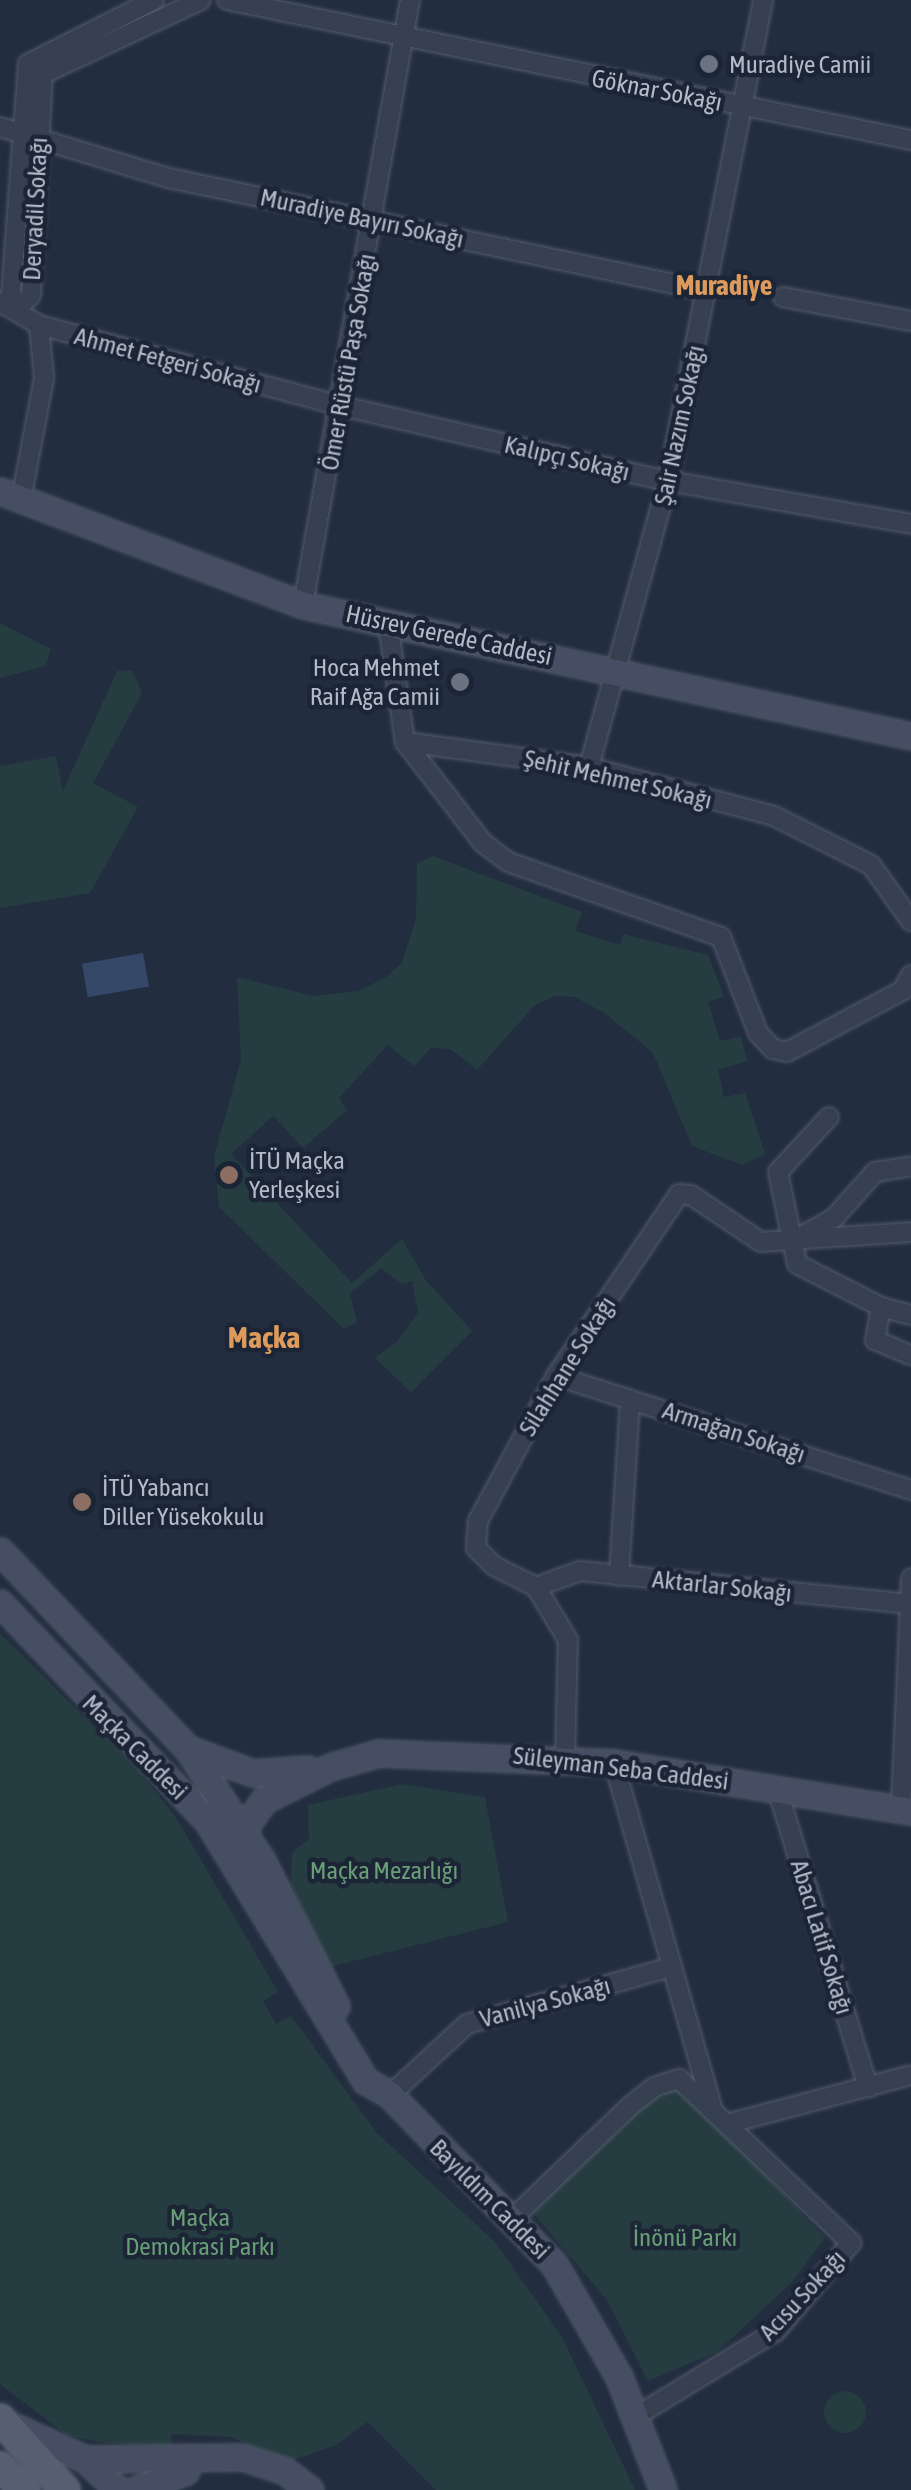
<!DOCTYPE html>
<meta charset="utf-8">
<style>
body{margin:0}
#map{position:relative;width:911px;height:2490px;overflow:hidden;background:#232d40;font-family:"Asap Condensed",sans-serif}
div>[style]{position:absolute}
.green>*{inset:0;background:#253c41}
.round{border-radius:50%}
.water>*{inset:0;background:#354868;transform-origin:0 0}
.roads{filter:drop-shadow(0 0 2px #525b6a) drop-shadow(0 0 2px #525b6a)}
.street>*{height:18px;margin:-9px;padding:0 9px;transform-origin:9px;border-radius:9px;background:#374050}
.secondary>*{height:25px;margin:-12.5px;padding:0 12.5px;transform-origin:12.5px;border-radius:12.5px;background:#454e63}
.primary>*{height:30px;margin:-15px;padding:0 15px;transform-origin:15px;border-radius:15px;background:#555f70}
.dots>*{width:28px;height:28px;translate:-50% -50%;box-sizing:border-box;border:5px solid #1c2535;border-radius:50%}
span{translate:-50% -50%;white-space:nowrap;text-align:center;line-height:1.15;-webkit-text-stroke:9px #1c2535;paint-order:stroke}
.poi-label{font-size:25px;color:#b3bbca}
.left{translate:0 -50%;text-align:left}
.right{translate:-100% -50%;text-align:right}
.street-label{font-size:25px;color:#b3bbca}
.park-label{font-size:25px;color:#699d78}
.neighbourhood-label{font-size:28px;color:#dc9b5d;font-weight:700}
.quarter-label{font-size:30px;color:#dc9b5d;font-weight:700}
</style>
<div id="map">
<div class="green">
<i style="clip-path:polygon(0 623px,51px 649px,45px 666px,0 678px)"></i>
<i style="clip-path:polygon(132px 670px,142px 693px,93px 783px,138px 807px,90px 893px,0 908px,0 766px,56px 756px,63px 791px,117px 671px)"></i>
<i style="clip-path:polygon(433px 856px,582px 912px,575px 931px,620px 945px,623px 934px,708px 955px,724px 996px,708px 1002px,720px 1041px,741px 1036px,747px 1061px,718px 1070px,724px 1097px,745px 1093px,765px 1154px,742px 1165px,692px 1146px,653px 1053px,606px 1014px,575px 997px,555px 996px,535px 1005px,477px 1070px,450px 1049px,431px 1048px,414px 1066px,388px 1045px,339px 1098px,347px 1110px,303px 1148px,273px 1116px,231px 1154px,352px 1283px,402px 1239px,425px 1279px,472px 1331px,411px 1392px,375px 1358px,398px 1341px,418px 1312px,412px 1281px,402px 1284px,381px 1268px,350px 1294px,357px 1322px,344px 1329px,219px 1207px,214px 1157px,241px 1060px,237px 977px,314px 996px,359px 991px,386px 977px,402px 963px,416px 918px,417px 863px)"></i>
<i style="clip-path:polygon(0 1633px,140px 1772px,177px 1819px,278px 1992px,263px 2001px,276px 2024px,291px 2016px,377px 2133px,495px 2242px,562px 2337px,635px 2490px,436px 2490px,368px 2422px,336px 2445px,294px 2460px,229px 2437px,171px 2434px,172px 2446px,106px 2443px,68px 2436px,0 2384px)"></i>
<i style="clip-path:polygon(402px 1784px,485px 1797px,508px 1922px,329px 1967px,291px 1884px,292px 1853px,309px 1839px,308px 1805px)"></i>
<i style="clip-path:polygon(663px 2088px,685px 2093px,702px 2108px,825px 2238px,791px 2283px,717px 2352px,648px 2381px,607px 2300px,532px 2212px)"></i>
<i class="round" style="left:824px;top:2391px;width:42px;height:42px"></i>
</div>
<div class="water">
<i style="left:143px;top:953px;width:34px;height:62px;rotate:80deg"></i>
</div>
<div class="roads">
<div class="street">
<i style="left:154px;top:0;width:141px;rotate:153.1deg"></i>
<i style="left:28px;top:64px;width:231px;rotate:94.2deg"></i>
<i style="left:11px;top:294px;width:16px;rotate:63deg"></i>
<i style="left:18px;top:308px;width:18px;rotate:-45deg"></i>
<i style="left:31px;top:295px;width:221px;rotate:-86.9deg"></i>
<i style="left:43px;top:74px;width:174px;rotate:-25.1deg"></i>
<i style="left:227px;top:0;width:698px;rotate:11.57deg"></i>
<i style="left:0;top:127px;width:177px;rotate:16.8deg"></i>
<i style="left:169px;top:178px;width:550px;rotate:11.86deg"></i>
<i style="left:783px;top:297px;width:130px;rotate:10.6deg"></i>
<i style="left:0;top:302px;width:45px;rotate:30.5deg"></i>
<i style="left:39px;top:325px;width:314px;rotate:15deg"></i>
<i style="left:342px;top:406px;width:335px;rotate:13deg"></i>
<i style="left:668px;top:481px;width:247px;rotate:10deg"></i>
<i style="left:21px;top:500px;width:124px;rotate:-79.3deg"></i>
<i style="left:44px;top:378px;width:53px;rotate:-95.4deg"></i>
<i style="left:303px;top:605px;width:614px;rotate:-79.97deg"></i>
<i style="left:388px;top:623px;width:120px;rotate:81.9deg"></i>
<i style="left:405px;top:742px;width:128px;rotate:52.3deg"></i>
<i style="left:483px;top:843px;width:31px;rotate:37deg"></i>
<i style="left:508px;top:862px;width:226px;rotate:19.4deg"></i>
<i style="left:721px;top:937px;width:103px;rotate:68.9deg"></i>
<i style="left:758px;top:1033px;width:22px;rotate:47deg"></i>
<i style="left:773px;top:1049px;width:14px;rotate:12deg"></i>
<i style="left:787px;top:1052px;width:132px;rotate:-28.1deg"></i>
<i style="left:903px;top:990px;width:17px;rotate:-62deg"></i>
<i style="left:405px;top:742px;width:186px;rotate:7.7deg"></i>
<i style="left:589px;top:767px;width:191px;rotate:14.8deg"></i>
<i style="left:774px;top:816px;width:109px;rotate:26.8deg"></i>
<i style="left:871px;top:865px;width:69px;rotate:54.5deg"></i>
<i style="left:589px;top:767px;width:297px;rotate:-74.6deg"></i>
<i style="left:668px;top:481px;width:490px;rotate:-78.8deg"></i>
<i style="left:829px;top:1117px;width:75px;rotate:132.8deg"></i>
<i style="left:778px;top:1172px;width:94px;rotate:78.3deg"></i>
<i style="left:797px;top:1264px;width:94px;rotate:27.1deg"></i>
<i style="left:881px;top:1307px;width:31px;rotate:15deg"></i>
<i style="left:798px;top:1238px;width:41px;rotate:-29.1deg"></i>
<i style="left:834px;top:1218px;width:62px;rotate:-48.3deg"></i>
<i style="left:875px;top:1172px;width:36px;rotate:-9deg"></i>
<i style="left:881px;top:1307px;width:34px;rotate:100deg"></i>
<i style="left:875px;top:1340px;width:39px;rotate:23deg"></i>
<i style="left:556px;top:1376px;width:373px;rotate:17.8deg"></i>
<i style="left:619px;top:1576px;width:177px;rotate:-86.4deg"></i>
<i style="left:536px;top:1587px;width:47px;rotate:-20deg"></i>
<i style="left:580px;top:1571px;width:333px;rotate:5.7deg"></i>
<i style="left:565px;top:1759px;width:119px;rotate:-88.6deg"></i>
<i style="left:568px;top:1640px;width:62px;rotate:-121.1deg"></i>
<i style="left:536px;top:1587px;width:47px;rotate:-153.4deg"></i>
<i style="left:494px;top:1566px;width:25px;rotate:-135deg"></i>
<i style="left:476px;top:1548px;width:27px;rotate:-86deg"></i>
<i style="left:478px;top:1521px;width:165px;rotate:-61.7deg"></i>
<i style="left:556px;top:1376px;width:220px;rotate:-55.9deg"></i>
<i style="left:679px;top:1194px;width:12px;rotate:5deg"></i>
<i style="left:691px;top:1195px;width:84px;rotate:33.9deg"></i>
<i style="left:761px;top:1242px;width:150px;rotate:-3.8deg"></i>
<i style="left:614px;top:1763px;width:357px;rotate:74.1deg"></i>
<i style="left:777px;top:1788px;width:313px;rotate:73.1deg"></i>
<i style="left:901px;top:1809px;width:231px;rotate:-87.5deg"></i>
<i style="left:390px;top:2095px;width:105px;rotate:-42.7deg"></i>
<i style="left:467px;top:2024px;width:209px;rotate:-15.6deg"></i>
<i style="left:727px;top:2124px;width:190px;rotate:-14.9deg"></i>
<i style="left:513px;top:2218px;width:162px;rotate:-43.7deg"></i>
<i style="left:630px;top:2106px;width:31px;rotate:-38deg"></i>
<i style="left:654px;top:2087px;width:26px;rotate:-18deg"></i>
<i style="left:679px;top:2079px;width:238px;rotate:43.6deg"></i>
<i style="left:851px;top:2243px;width:116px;rotate:130.4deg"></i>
<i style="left:776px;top:2331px;width:162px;rotate:148.7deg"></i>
</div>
<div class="secondary">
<i style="left:0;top:491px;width:324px;rotate:20.6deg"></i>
<i style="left:303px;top:605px;width:622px;rotate:12.16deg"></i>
<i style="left:0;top:1551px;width:273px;rotate:46.5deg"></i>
<i style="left:188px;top:1749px;width:134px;rotate:56.5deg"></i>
<i style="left:262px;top:1861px;width:163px;rotate:63deg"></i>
<i style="left:0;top:1603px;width:300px;rotate:46.4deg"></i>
<i style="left:207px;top:1820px;width:306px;rotate:58.7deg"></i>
<i style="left:366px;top:2081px;width:28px;rotate:30deg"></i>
<i style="left:390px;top:2095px;width:235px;rotate:45.9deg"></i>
<i style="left:554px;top:2264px;width:130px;rotate:60.1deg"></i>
<i style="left:619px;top:2377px;width:121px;rotate:68.7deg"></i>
<i style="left:188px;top:1749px;width:69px;rotate:20.3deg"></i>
<i style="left:253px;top:1773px;width:55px;rotate:-4.2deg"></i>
<i style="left:246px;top:1878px;width:48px;rotate:-93.6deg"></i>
<i style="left:243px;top:1830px;width:37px;rotate:-55deg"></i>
<i style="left:264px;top:1800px;width:74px;rotate:-26.6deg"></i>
<i style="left:330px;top:1767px;width:51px;rotate:-15.9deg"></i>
<i style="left:379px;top:1753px;width:235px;rotate:2.4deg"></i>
<i style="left:614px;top:1763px;width:301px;rotate:9.2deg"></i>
<i style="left:12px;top:2426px;width:80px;rotate:24.3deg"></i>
<i style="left:85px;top:2459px;width:158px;rotate:-0.7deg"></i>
<i style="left:243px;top:2457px;width:44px;rotate:18.4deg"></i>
<i style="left:285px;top:2471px;width:31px;rotate:37deg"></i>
<i style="left:85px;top:2459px;width:45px;rotate:43.2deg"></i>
<i style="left:135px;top:2490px;width:54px;rotate:-20.4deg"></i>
</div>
<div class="primary">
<i style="left:0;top:2419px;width:96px;rotate:47.5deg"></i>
<i style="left:0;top:2467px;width:34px;rotate:43deg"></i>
</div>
</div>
<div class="dots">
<i style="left:709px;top:64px;background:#6b7280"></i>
<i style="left:460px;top:682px;background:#6b7280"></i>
<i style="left:229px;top:1175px;background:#8d6e63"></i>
<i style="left:82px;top:1502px;background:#8d6e63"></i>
</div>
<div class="poi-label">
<span class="left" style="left:729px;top:64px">Muradiye Camii</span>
<span class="right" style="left:440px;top:682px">Hoca Mehmet<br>Raif Ağa Camii</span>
<span class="left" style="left:249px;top:1175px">İTÜ Maçka<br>Yerleşkesi</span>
<span class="left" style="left:102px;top:1502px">İTÜ Yabancı<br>Diller Yüsekokulu</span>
</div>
<div class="street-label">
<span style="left:657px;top:90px;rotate:11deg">Göknar Sokağı</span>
<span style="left:35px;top:209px;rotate:-87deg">Deryadil Sokağı</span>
<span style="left:362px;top:218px;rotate:12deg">Muradiye Bayırı Sokağı</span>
<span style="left:168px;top:360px;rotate:15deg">Ahmet Fetgeri Sokağı</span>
<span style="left:348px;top:362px;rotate:-80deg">Ömer Rüstü Paşa Sokağı</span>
<span style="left:679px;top:425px;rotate:-78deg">Şair Nazım Sokağı</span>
<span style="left:567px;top:458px;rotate:13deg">Kalıpçı Sokağı</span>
<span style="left:449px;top:635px;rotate:12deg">Hüsrev Gerede Caddesi</span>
<span style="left:618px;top:779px;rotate:13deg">Şehit Mehmet Sokağı</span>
<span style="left:567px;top:1366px;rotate:-58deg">Silahhane Sokağı</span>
<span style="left:734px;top:1432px;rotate:18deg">Armağan Sokağı</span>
<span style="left:722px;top:1586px;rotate:6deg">Aktarlar Sokağı</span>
<span style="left:135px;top:1747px;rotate:45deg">Maçka Caddesi</span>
<span style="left:621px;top:1768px;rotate:7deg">Süleyman Seba Caddesi</span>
<span style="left:822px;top:1937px;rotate:73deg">Abacı Latif Sokağı</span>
<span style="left:545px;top:2002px;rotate:-15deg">Vanilya Sokağı</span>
<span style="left:490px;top:2199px;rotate:45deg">Bayıldım Caddesi</span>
<span style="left:802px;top:2295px;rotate:-47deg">Acısu Sokağı</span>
</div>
<div class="park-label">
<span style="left:384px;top:1870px">Maçka Mezarlığı</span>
<span style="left:200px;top:2232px">Maçka<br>Demokrasi Parkı</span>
<span style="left:685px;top:2237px">İnönü Parkı</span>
</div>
<div class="neighbourhood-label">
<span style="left:724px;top:285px">Muradiye</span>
</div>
<div class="quarter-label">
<span style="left:264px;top:1337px">Maçka</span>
</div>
</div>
